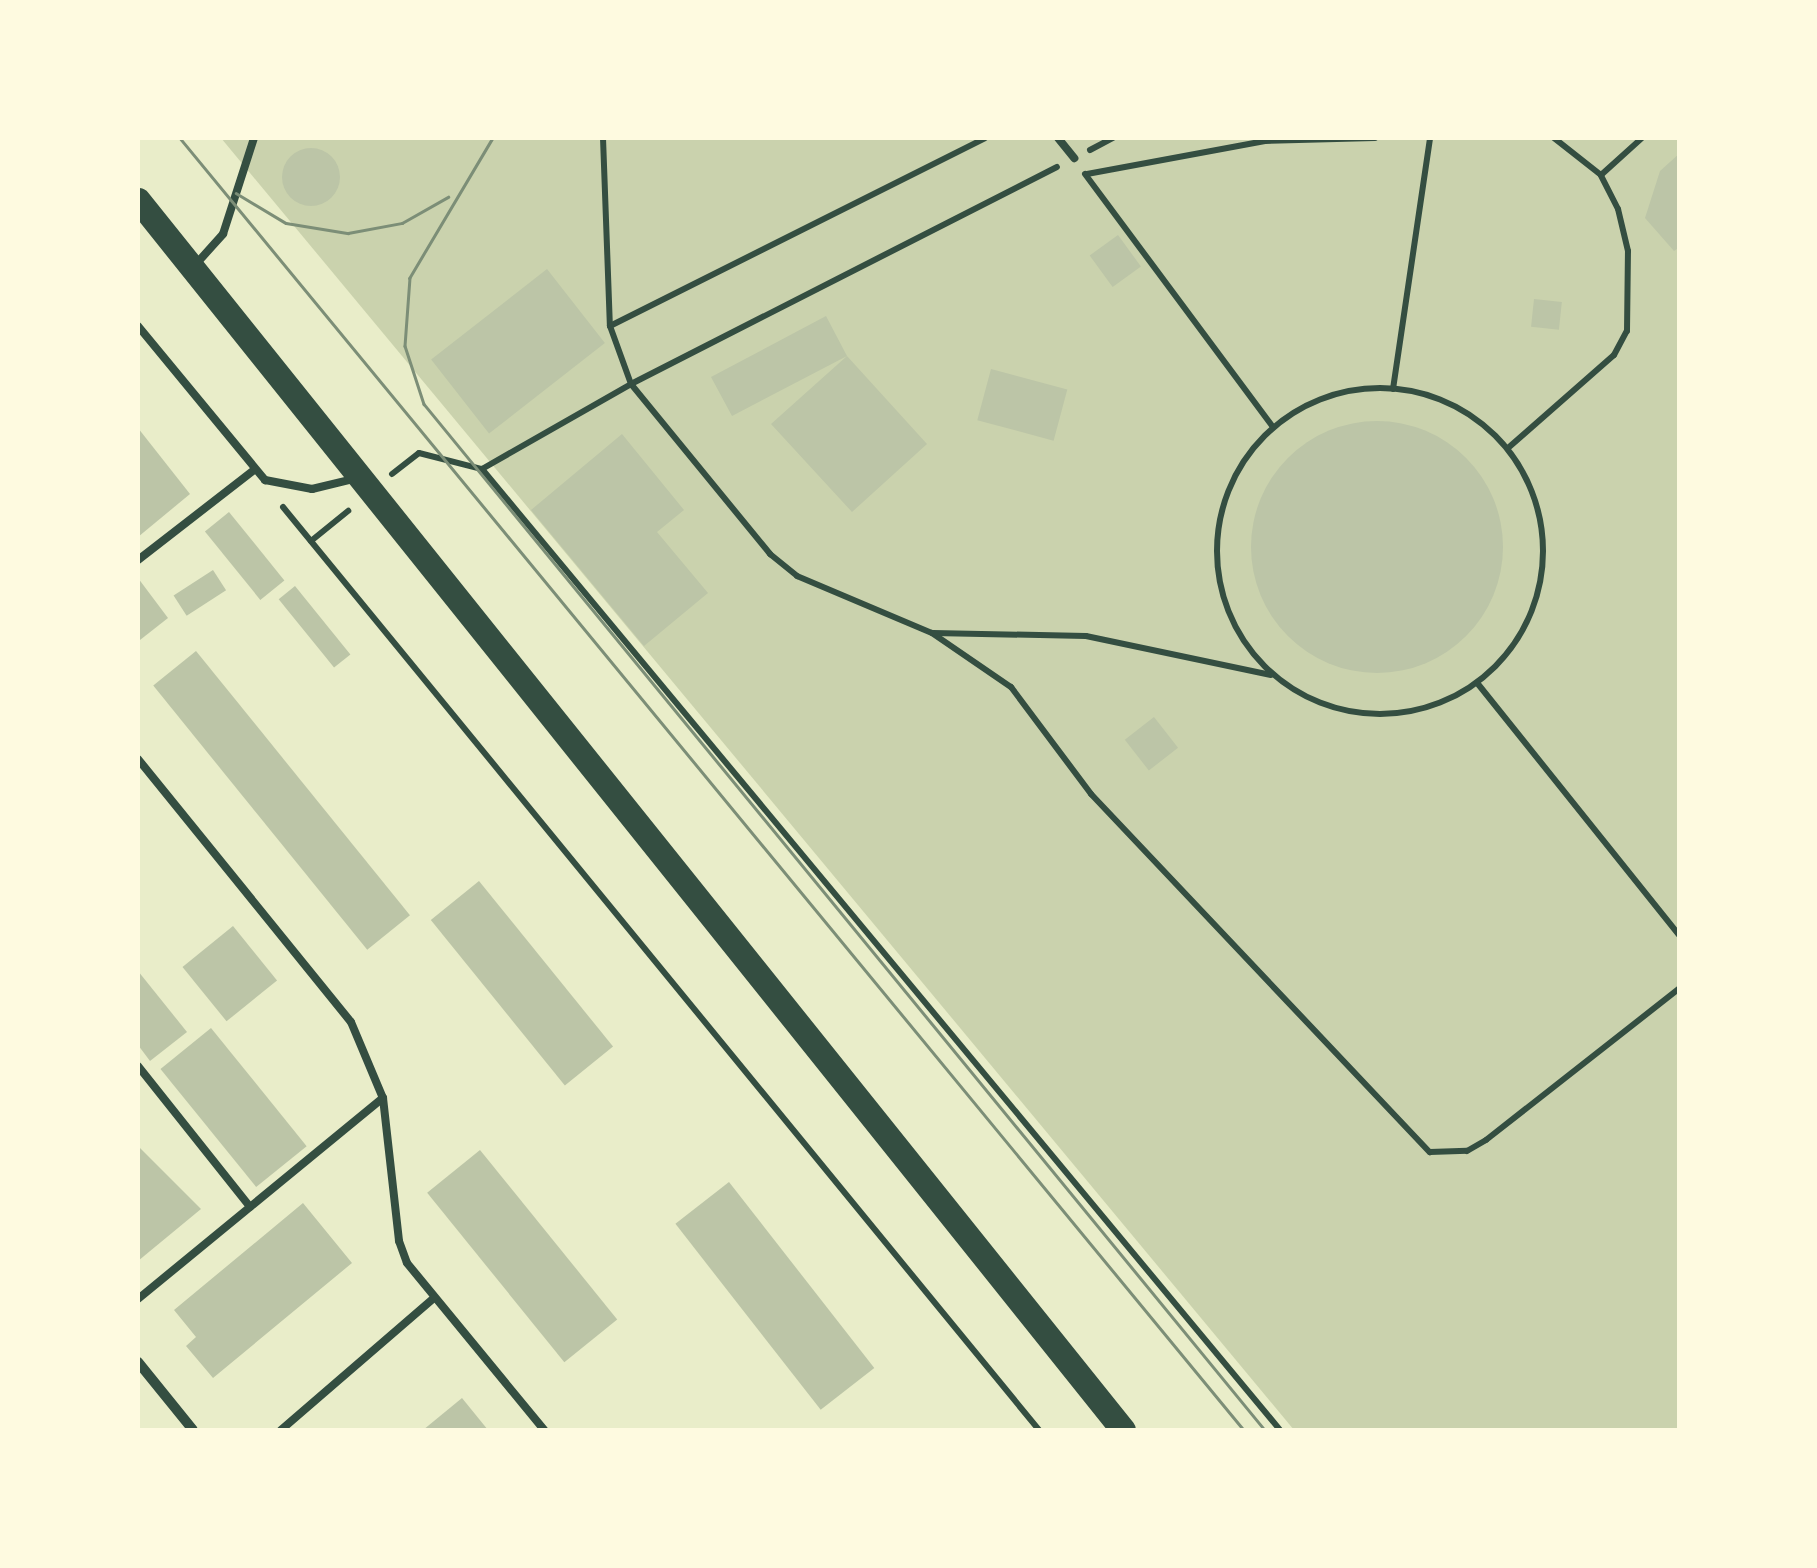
<!DOCTYPE html>
<style>
body{margin:0}
#map{position:relative;width:1817px;height:1568px;overflow:hidden;background:#e9edc9;font-family:"Nunito Sans",sans-serif}
div>[style]{position:absolute}
.green>*{inset:0;background:#cad2ad}
.building>*{inset:0;background:#bcc5a7;transform-origin:0 0}
.round{border-radius:50%}
.path>*{height:6px;margin:-3px;padding:0 3px;transform-origin:3px;border-radius:3px;background:#344e41}
.path>.ring{margin:-3px;padding:0;box-sizing:content-box;background:none;border:6px solid #344e41;border-radius:50%}
.service>*{height:8px;margin:-4px;padding:0 4px;transform-origin:4px;border-radius:4px;background:#344e41}
.minor>*{height:10px;margin:-5px;padding:0 5px;transform-origin:5px;border-radius:5px;background:#344e41}
.primary>*{height:25px;margin:-12.5px;padding:0 12.5px;transform-origin:12.5px;border-radius:12.5px;background:#344e41}
.tram>*{height:2.5px;margin:-1.25px;padding:0 1.25px;transform-origin:1.25px;border-radius:1.25px;background:#7c8e77}
span{translate:-50% -50%;white-space:nowrap;text-align:center;line-height:1.15;-webkit-text-stroke:8px #fefae0;paint-order:stroke}
.frame{position:absolute;inset:0;border:140px solid #fefae0;pointer-events:none}
</style>
<div id="map">
<div class="green">
<i style="clip-path:polygon(221px 138px,1679px 138px,1679px 1430px,1294px 1430px)"></i>
</div>
<div class="building">
<i class="round" style="left:282px;top:148px;width:58px;height:58px"></i>
<i style="clip-path:polygon(1680px 153px,1680px 247px,1674px 251px,1645px 218px,1660px 171px)"></i>
<i style="left:1118px;top:235px;width:39px;height:35px;rotate:54deg"></i>
<i style="left:547px;top:269px;width:94px;height:147px;rotate:52deg"></i>
<i style="left:1534px;top:299px;width:28px;height:28px;rotate:6deg"></i>
<i style="clip-path:polygon(826px 316px,847px 356px,927px 444px,852px 512px,771px 424px,847px 356px,732px 416px,711px 377px)"></i>
<i style="left:991px;top:369px;width:79px;height:53px;rotate:15deg"></i>
<i class="round" style="left:1251px;top:421px;width:252px;height:252px"></i>
<i style="clip-path:polygon(138px 428px,190px 494px,138px 537px)"></i>
<i style="clip-path:polygon(622px 434px,684px 510px,657px 532px,708px 593px,644px 646px,531px 510px)"></i>
<i style="left:229px;top:512px;width:88px;height:31px;rotate:51deg"></i>
<i style="left:213px;top:570px;width:24px;height:47px;rotate:57deg"></i>
<i style="clip-path:polygon(138px 578px,168px 618px,140px 640px,138px 637px)"></i>
<i style="left:295px;top:586px;width:88px;height:21px;rotate:51deg"></i>
<i style="left:196px;top:651px;width:340px;height:55px;rotate:51deg"></i>
<i style="left:1154px;top:717px;width:39px;height:37px;rotate:52deg"></i>
<i style="left:479px;top:881px;width:213px;height:62px;rotate:51deg"></i>
<i style="left:233px;top:926px;width:70px;height:65px;rotate:51deg"></i>
<i style="clip-path:polygon(138px 971px,187px 1032px,150px 1061px,138px 1045px)"></i>
<i style="left:211px;top:1028px;width:152px;height:65px;rotate:51deg"></i>
<i style="clip-path:polygon(138px 1146px,201px 1209px,138px 1261px)"></i>
<i style="left:480px;top:1150px;width:218px;height:68px;rotate:51deg"></i>
<i style="left:729px;top:1182px;width:236px;height:68px;rotate:52deg"></i>
<i style="clip-path:polygon(303px 1203px,352px 1263px,213px 1378px,186px 1346px,196px 1337px,174px 1310px)"></i>
<i style="clip-path:polygon(462px 1398px,488px 1430px,423px 1430px)"></i>
</div>
<div class="path">
<i style="left:603px;top:138px;width:188px;rotate:87.9deg"></i>
<i style="left:610px;top:326px;width:62px;rotate:70.1deg"></i>
<i style="left:631px;top:384px;width:220px;rotate:50.7deg"></i>
<i style="left:770px;top:554px;width:35px;rotate:39deg"></i>
<i style="left:797px;top:576px;width:147px;rotate:22.9deg"></i>
<i style="left:932px;top:633px;width:96px;rotate:34.4deg"></i>
<i style="left:1011px;top:687px;width:134px;rotate:53.2deg"></i>
<i style="left:1091px;top:794px;width:493px;rotate:46.6deg"></i>
<i style="left:1430px;top:1152px;width:37px;rotate:-2deg"></i>
<i style="left:1467px;top:1151px;width:22px;rotate:-30deg"></i>
<i style="left:1486px;top:1140px;width:246px;rotate:-38.1deg"></i>
<i style="left:1090px;top:150px;width:26px;rotate:-28deg"></i>
<i style="left:1085px;top:174px;width:314px;rotate:53.4deg"></i>
<i style="left:1087px;top:174px;width:181px;rotate:-10.5deg"></i>
<i style="left:1265px;top:141px;width:110px;rotate:-1.6deg"></i>
<i style="left:1601px;top:175px;width:55px;rotate:-42.1deg"></i>
<i style="left:610px;top:326px;width:419px;rotate:-26.6deg"></i>
<i class="ring" style="left:1217px;top:388px;width:320px;height:320px"></i>
<i style="left:1393px;top:389px;width:254px;rotate:-81.6deg"></i>
<i style="left:1508px;top:448px;width:141px;rotate:-41.3deg"></i>
<i style="left:1614px;top:355px;width:27px;rotate:-62deg"></i>
<i style="left:1627px;top:331px;width:80px;rotate:-89.3deg"></i>
<i style="left:1628px;top:251px;width:43px;rotate:-103.4deg"></i>
<i style="left:1618px;top:209px;width:38px;rotate:-117deg"></i>
<i style="left:1601px;top:175px;width:60px;rotate:-141.8deg"></i>
<i style="left:482px;top:469px;width:172px;rotate:-29.7deg"></i>
<i style="left:631px;top:384px;width:478px;rotate:-27deg"></i>
<i style="left:392px;top:474px;width:34px;rotate:-38deg"></i>
<i style="left:419px;top:453px;width:65px;rotate:14.3deg"></i>
<i style="left:482px;top:469px;width:1249px;rotate:50.29deg"></i>
<i style="left:283px;top:507px;width:1193px;rotate:50.68deg"></i>
<i style="left:311px;top:541px;width:48px;rotate:-39deg"></i>
<i style="left:933px;top:633px;width:153px;rotate:1.1deg"></i>
<i style="left:1086px;top:636px;width:189px;rotate:11.9deg"></i>
<i style="left:1478px;top:684px;width:323px;rotate:51.3deg"></i>
</div>
<div class="service">
<i style="left:1058px;top:138px;width:26px;rotate:51deg"></i>
<i style="left:197px;top:263px;width:39px;rotate:-48deg"></i>
<i style="left:223px;top:234px;width:101px;rotate:-72.1deg"></i>
<i style="left:138px;top:326px;width:200px;rotate:50.5deg"></i>
<i style="left:265px;top:480px;width:48px;rotate:10.8deg"></i>
<i style="left:312px;top:489px;width:42px;rotate:-13.7deg"></i>
<i style="left:138px;top:560px;width:147px;rotate:-37.8deg"></i>
<i style="left:138px;top:759px;width:338px;rotate:51deg"></i>
<i style="left:351px;top:1022px;width:82px;rotate:67.2deg"></i>
<i style="left:383px;top:1098px;width:144px;rotate:83.6deg"></i>
<i style="left:399px;top:1241px;width:23px;rotate:70deg"></i>
<i style="left:407px;top:1263px;width:216px;rotate:50.6deg"></i>
<i style="left:138px;top:1066px;width:180px;rotate:51.5deg"></i>
<i style="left:138px;top:1299px;width:317px;rotate:-39.4deg"></i>
<i style="left:281px;top:1430px;width:202px;rotate:-40.8deg"></i>
</div>
<div class="minor">
<i style="left:138px;top:1362px;width:87px;rotate:51deg"></i>
</div>
<div class="primary">
<i style="left:138px;top:200px;width:1576px;rotate:51.31deg"></i>
</div>
<div class="tram">
<i style="left:180px;top:138px;width:1674px;rotate:50.53deg"></i>
<i style="left:493px;top:138px;width:163px;rotate:120.7deg"></i>
<i style="left:410px;top:278px;width:68px;rotate:94.2deg"></i>
<i style="left:405px;top:346px;width:61px;rotate:71.9deg"></i>
<i style="left:424px;top:404px;width:1327px;rotate:50.66deg"></i>
<i style="left:236px;top:193px;width:58px;rotate:31deg"></i>
<i style="left:286px;top:223px;width:63px;rotate:9.2deg"></i>
<i style="left:348px;top:233px;width:55px;rotate:-10.5deg"></i>
<i style="left:402px;top:223px;width:53px;rotate:-29.5deg"></i>
</div>
<div class="frame"></div>
</div>
